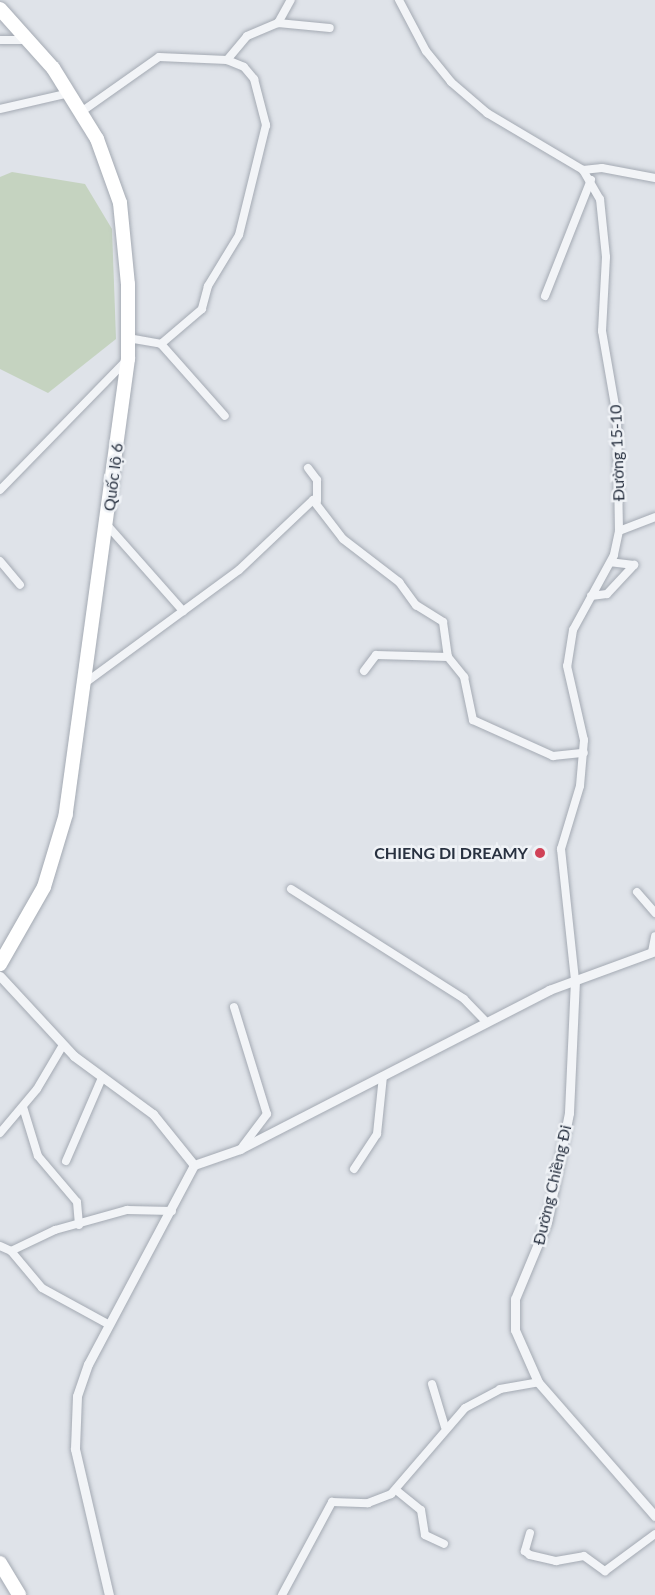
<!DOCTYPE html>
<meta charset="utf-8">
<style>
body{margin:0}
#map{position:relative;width:655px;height:1595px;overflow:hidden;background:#dfe3e9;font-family:Lato,sans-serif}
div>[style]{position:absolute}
.green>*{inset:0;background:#c5d3c0}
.roads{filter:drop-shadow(0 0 2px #a4aab3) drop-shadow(0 0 2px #a4aab3)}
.minor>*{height:8px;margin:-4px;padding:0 4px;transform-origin:4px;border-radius:4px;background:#f2f4f7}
.tertiary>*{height:9px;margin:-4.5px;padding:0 4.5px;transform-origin:4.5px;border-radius:4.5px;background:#f2f4f7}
.trunk>*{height:14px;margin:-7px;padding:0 7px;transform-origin:7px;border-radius:7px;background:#fff}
.dots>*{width:16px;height:16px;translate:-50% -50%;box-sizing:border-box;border:3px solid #eff2f6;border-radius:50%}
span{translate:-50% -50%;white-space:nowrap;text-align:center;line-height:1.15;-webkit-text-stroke:5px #eff2f6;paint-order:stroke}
.street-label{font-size:16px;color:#283140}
.poi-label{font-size:16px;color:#283140;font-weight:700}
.right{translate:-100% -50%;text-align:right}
</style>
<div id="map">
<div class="green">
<i style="clip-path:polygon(12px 172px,85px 184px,112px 229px,116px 339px,48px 393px,0 369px,0 177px)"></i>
</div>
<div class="roads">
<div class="minor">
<i style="left:399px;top:0;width:58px;rotate:62.1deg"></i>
<i style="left:426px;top:51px;width:40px;rotate:51deg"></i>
<i style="left:451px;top:82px;width:48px;rotate:40.7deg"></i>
<i style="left:487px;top:113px;width:112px;rotate:30.7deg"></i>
<i style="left:583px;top:170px;width:34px;rotate:60deg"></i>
<i style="left:600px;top:199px;width:58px;rotate:84.1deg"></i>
<i style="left:606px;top:257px;width:74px;rotate:93.1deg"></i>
<i style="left:602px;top:331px;width:87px;rotate:80.1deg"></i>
<i style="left:617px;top:417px;width:114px;rotate:89deg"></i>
<i style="left:619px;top:531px;width:25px;rotate:102deg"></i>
<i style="left:614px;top:555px;width:85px;rotate:118.7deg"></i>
<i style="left:573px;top:630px;width:36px;rotate:99deg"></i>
<i style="left:567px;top:666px;width:76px;rotate:77.1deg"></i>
<i style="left:584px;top:740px;width:46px;rotate:95deg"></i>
<i style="left:580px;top:786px;width:66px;rotate:106.8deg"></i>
<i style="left:561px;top:849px;width:132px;rotate:83.9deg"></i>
<i style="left:278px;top:23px;width:26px;rotate:-61deg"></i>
<i style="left:0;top:40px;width:28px"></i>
<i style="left:227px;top:60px;width:31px;rotate:-50deg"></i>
<i style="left:247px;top:36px;width:34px;rotate:-23deg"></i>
<i style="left:278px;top:23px;width:52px;rotate:5.5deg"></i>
<i style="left:0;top:109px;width:72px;rotate:-12.9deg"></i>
<i style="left:81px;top:112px;width:95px;rotate:-35.2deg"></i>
<i style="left:159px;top:57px;width:68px;rotate:2.5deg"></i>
<i style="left:227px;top:60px;width:18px;rotate:22deg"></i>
<i style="left:244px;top:67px;width:16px;rotate:50deg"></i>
<i style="left:254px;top:79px;width:48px;rotate:75.4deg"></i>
<i style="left:266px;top:125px;width:113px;rotate:103.8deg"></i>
<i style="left:239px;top:235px;width:60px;rotate:121.3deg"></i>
<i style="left:208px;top:286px;width:24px;rotate:105deg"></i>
<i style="left:202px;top:309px;width:54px;rotate:139.5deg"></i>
<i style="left:583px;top:170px;width:19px;rotate:-6deg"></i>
<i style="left:602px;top:168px;width:54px;rotate:10.7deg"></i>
<i style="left:545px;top:296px;width:125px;rotate:-68.4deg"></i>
<i style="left:128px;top:338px;width:34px;rotate:10deg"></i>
<i style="left:161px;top:344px;width:96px;rotate:48.4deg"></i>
<i style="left:308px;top:468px;width:15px;rotate:53deg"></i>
<i style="left:317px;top:480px;width:21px;rotate:90deg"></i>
<i style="left:0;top:490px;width:182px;rotate:-45.7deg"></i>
<i style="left:107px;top:525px;width:115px;rotate:48.5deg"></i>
<i style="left:619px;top:531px;width:39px;rotate:-21deg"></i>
<i style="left:0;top:561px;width:31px;rotate:50deg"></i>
<i style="left:591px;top:596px;width:16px;rotate:-7deg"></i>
<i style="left:607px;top:594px;width:40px;rotate:-47deg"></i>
<i style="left:634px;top:565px;width:23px;rotate:-173deg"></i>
<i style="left:364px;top:671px;width:20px;rotate:-53deg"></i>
<i style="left:376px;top:655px;width:72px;rotate:1.6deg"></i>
<i style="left:448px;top:657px;width:26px;rotate:51deg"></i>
<i style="left:464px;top:677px;width:44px;rotate:78.2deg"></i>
<i style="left:473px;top:720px;width:88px;rotate:24.2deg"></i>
<i style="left:553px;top:756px;width:31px;rotate:-6deg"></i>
<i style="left:85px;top:683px;width:191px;rotate:-36.3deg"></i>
<i style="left:239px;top:570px;width:102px;rotate:-43.4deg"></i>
<i style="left:313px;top:500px;width:49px;rotate:52.4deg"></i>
<i style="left:343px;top:539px;width:71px;rotate:37.5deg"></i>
<i style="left:399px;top:582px;width:29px;rotate:54deg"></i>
<i style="left:416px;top:605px;width:32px;rotate:32deg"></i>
<i style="left:443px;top:622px;width:35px;rotate:82deg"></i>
<i style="left:291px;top:889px;width:205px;rotate:32.4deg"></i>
<i style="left:464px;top:999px;width:30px;rotate:46deg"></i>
<i style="left:637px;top:892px;width:28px;rotate:49deg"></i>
<i style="left:652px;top:952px;width:16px;rotate:-79deg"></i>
<i style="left:234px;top:1007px;width:112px;rotate:72.9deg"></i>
<i style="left:267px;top:1114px;width:40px;rotate:127deg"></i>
<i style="left:23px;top:1107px;width:51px;rotate:73deg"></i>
<i style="left:38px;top:1156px;width:60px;rotate:49.7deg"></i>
<i style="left:77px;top:1202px;width:23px;rotate:85deg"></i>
<i style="left:0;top:1133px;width:57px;rotate:-49.9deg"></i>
<i style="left:37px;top:1089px;width:51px;rotate:-59.4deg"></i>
<i style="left:66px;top:1161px;width:90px;rotate:-66.6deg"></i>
<i style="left:354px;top:1169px;width:42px;rotate:-56.7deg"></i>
<i style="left:377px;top:1134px;width:58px;rotate:-84.1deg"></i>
<i style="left:0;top:1246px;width:12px;rotate:24deg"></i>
<i style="left:11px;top:1251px;width:48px;rotate:50deg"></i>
<i style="left:42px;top:1288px;width:75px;rotate:28.6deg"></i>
<i style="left:11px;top:1251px;width:49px;rotate:-25.5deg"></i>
<i style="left:55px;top:1230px;width:75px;rotate:-15.5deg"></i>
<i style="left:127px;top:1210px;width:45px;rotate:1.3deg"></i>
<i style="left:432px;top:1384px;width:45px;rotate:73.2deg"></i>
<i style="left:396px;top:1490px;width:32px;rotate:39deg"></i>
<i style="left:421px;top:1510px;width:25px;rotate:81deg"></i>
<i style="left:425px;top:1535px;width:21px;rotate:25deg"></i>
<i style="left:530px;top:1533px;width:19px;rotate:106deg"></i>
<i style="left:525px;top:1551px;width:6px;rotate:39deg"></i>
<i style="left:530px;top:1555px;width:27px;rotate:13deg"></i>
<i style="left:556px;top:1561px;width:28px;rotate:-10deg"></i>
<i style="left:584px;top:1556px;width:26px;rotate:36deg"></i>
<i style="left:605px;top:1571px;width:62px;rotate:-36.5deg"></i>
<i style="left:282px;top:1595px;width:106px;rotate:-61.7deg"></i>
<i style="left:332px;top:1502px;width:36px;rotate:2deg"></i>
<i style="left:368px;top:1503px;width:25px;rotate:-21deg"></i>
<i style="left:391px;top:1494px;width:113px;rotate:-49.3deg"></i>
<i style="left:465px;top:1408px;width:40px;rotate:-28deg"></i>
<i style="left:500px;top:1389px;width:39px;rotate:-10deg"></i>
</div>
<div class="tertiary">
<i style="left:0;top:976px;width:109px;rotate:47.2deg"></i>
<i style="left:74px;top:1056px;width:98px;rotate:36.3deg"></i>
<i style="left:153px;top:1114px;width:65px;rotate:51.2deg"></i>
<i style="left:194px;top:1165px;width:225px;rotate:118deg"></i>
<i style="left:88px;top:1364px;width:34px;rotate:109deg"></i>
<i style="left:77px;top:1396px;width:53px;rotate:92.2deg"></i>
<i style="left:75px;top:1449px;width:150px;rotate:76.9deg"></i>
<i style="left:575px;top:980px;width:133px;rotate:92.6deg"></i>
<i style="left:569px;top:1113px;width:111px;rotate:101.4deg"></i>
<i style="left:547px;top:1222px;width:83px;rotate:112.6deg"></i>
<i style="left:515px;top:1299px;width:31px;rotate:90deg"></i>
<i style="left:515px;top:1330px;width:57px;rotate:66.1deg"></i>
<i style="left:538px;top:1382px;width:178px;rotate:48.9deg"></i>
<i style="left:194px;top:1165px;width:49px;rotate:-19.2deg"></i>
<i style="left:240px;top:1149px;width:348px;rotate:-27.2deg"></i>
<i style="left:549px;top:990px;width:113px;rotate:-20.2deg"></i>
</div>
<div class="trunk">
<i style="left:0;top:9px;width:79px;rotate:48.1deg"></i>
<i style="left:53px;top:68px;width:84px;rotate:58.2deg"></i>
<i style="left:97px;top:139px;width:68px;rotate:70.2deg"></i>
<i style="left:120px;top:203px;width:81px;rotate:84.4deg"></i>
<i style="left:128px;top:284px;width:75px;rotate:90deg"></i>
<i style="left:128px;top:359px;width:459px;rotate:97.8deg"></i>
<i style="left:66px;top:814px;width:76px;rotate:106.8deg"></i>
<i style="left:44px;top:887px;width:89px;rotate:119.7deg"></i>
<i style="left:0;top:1563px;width:37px;rotate:59deg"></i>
</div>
</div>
<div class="dots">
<i style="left:540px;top:853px;background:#d04257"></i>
</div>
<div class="street-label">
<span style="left:617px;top:453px;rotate:-92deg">Đường 15-10</span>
<span style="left:113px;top:477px;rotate:-83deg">Quốc lộ 6</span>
<span style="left:552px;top:1185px;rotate:-77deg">Đường Chiềng Đi</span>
</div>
<div class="poi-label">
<span class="right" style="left:528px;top:853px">CHIENG DI DREAMY</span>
</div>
</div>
